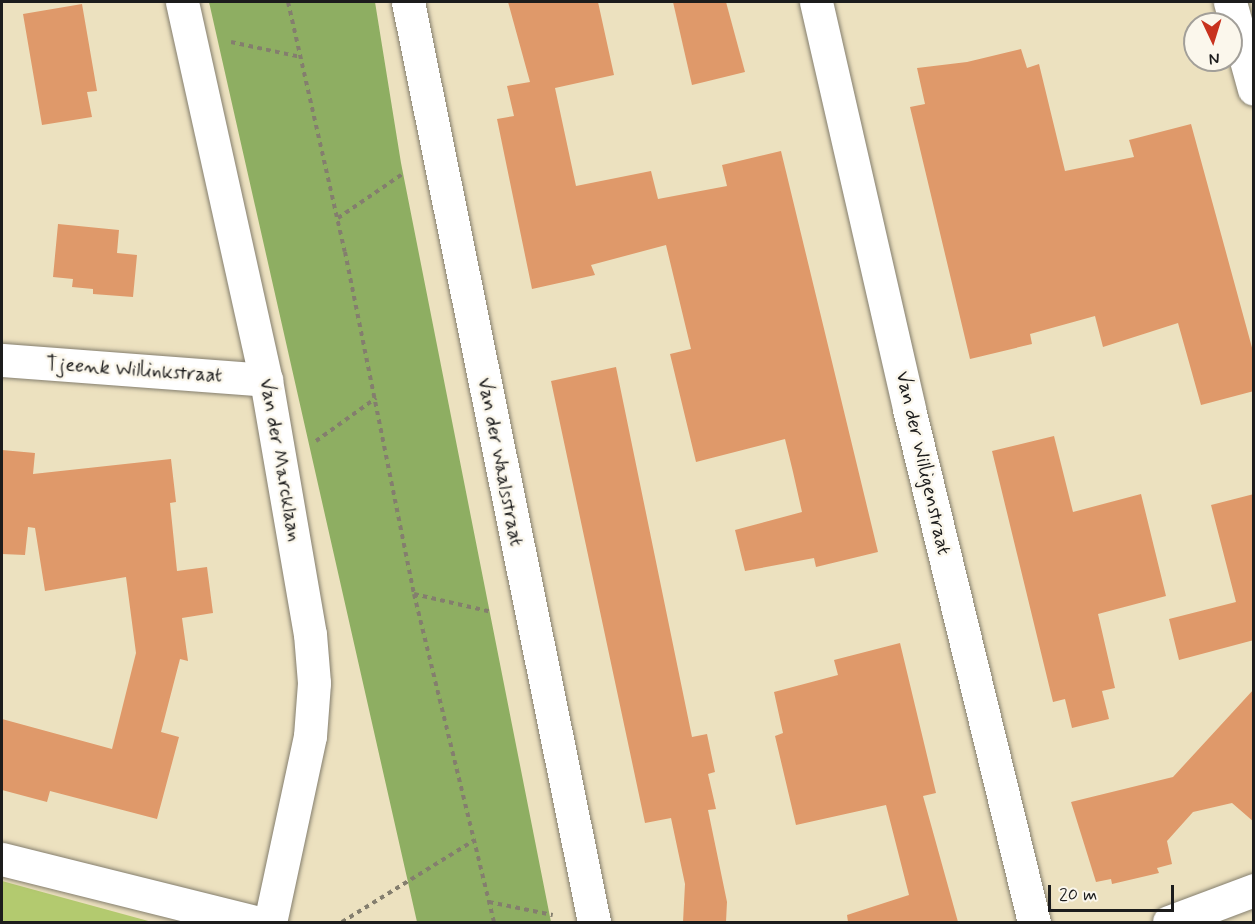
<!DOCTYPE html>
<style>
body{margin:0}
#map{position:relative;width:1255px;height:924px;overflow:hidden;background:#ece1bf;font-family:Mynerve,sans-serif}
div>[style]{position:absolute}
.green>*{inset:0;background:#b3ca6f}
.forest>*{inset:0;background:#8eae62}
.building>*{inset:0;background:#df996a}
.path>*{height:4px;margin-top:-2px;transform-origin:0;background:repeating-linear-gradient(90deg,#847e6e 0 4.5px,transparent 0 9px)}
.roads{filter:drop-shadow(0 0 2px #847e6e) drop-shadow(0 0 2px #847e6e)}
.minor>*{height:33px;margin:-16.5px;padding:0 16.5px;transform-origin:16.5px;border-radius:16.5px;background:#fff}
span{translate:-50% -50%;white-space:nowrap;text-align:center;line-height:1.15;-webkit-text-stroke:5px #fbf7ec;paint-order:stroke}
.street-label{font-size:20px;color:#1c1c1c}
.frame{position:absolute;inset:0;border:3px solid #1c1c1c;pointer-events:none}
.north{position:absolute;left:1183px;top:12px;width:60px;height:60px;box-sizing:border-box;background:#fbf7ec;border:2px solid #a29f99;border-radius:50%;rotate:176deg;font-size:16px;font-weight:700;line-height:24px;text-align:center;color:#1c1c1c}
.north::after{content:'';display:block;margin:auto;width:21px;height:27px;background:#c8321e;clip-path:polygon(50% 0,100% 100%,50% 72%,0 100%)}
.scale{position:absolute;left:1048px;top:885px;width:126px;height:27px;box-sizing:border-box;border:3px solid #1c1c1c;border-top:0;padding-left:8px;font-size:18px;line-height:21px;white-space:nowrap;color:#1c1c1c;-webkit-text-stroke:4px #fbf7ec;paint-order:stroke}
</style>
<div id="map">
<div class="green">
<i style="clip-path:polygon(2px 881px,152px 922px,2px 922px)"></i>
</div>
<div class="forest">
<i style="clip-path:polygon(209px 2px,375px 2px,401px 163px,551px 922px,417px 922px)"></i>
</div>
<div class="building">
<i style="clip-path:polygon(508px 2px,598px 2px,614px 75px,555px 88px,576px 186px,651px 171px,658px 199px,727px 186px,722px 165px,781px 151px,878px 552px,816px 567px,814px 558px,745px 571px,735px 530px,802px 512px,793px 472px,785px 439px,696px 462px,670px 354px,691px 349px,666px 245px,591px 265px,595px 275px,532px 289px,497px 119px,514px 116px,507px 86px,530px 82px)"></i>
<i style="clip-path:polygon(673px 2px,726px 2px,745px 72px,692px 85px)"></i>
<i style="clip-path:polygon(82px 4px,97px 91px,87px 92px,92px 117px,42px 125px,23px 14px)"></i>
<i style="clip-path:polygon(1021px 49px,1027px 68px,1039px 64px,1065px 171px,1134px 157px,1129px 140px,1191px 124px,1254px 355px,1254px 391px,1201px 405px,1178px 323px,1103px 347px,1095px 316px,1030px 334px,1032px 344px,970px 359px,910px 107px,925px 104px,917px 68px,967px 62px)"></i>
<i style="clip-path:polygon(58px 224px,119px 230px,117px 253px,137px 255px,133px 297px,93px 294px,93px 289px,72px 287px,73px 279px,53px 277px)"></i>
<i style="clip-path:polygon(616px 367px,692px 737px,707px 734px,715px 772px,708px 774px,716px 809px,708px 810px,727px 902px,726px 922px,683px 922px,685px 884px,671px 818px,645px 823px,551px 381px)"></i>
<i style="clip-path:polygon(1054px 436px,1073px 512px,1141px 494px,1166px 596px,1098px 614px,1115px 688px,1102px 691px,1109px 719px,1072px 728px,1065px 699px,1053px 702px,992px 451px)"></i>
<i style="clip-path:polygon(2px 450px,35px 453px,33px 474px,171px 459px,176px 502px,170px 503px,177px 571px,207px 567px,213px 613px,182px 618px,188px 661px,180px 659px,161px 732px,179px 737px,157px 819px,50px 791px,47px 802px,2px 790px,2px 719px,112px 749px,136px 653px,126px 577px,45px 591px,35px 528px,28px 527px,25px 555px,2px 554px)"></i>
<i style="clip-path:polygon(1254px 494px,1254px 640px,1179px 660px,1169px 619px,1236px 602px,1211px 505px)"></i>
<i style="clip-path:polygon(900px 643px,936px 793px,923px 796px,958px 922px,848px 922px,847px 915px,909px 895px,886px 805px,796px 825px,775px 736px,783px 733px,774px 692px,838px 675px,834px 660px)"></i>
<i style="clip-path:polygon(1254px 689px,1254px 822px,1232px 803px,1193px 812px,1167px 841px,1172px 864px,1157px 868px,1159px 873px,1112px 884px,1111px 879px,1096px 882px,1071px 802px,1173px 777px)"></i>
</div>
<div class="path">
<i style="left:288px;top:2px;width:256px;rotate:77.2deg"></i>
<i style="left:345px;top:252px;width:349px;rotate:78.6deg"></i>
<i style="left:414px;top:594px;width:338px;rotate:76.3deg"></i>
<i style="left:231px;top:42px;width:72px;rotate:12.1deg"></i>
<i style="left:338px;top:218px;width:80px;rotate:-34.3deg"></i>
<i style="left:316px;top:441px;width:74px;rotate:-35.6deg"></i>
<i style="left:414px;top:594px;width:80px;rotate:13deg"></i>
<i style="left:489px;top:902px;width:65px;rotate:11.5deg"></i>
<i style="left:342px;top:922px;width:156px;rotate:-31.7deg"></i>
</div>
<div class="roads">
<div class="minor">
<i style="left:182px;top:2px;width:387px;rotate:77.5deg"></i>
<i style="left:266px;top:380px;width:258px;rotate:80.2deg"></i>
<i style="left:310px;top:634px;width:49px;rotate:85.3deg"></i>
<i style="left:314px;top:683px;width:53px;rotate:94.3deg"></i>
<i style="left:310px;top:736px;width:190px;rotate:102.1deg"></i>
<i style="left:408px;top:2px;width:939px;rotate:78.57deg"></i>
<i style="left:816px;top:2px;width:417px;rotate:77.1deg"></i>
<i style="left:909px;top:409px;width:528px;rotate:76.31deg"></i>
<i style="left:1230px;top:2px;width:90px;rotate:74.6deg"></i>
<i style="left:2px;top:360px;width:265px;rotate:4.3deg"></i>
<i style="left:2px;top:859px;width:261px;rotate:14deg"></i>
<i style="left:1169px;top:922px;width:91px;rotate:-20.6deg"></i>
</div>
</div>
<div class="street-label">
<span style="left:134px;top:370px;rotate:4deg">Tjeenk Willinkstraat</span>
<span style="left:280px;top:460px;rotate:80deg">Van der Marcklaan</span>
<span style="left:500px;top:462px;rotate:79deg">Van der Waalsstraat</span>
<span style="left:923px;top:463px;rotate:77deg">Van der Willigenstraat</span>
</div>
<div class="frame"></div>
<div class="north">N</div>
<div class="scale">20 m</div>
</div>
